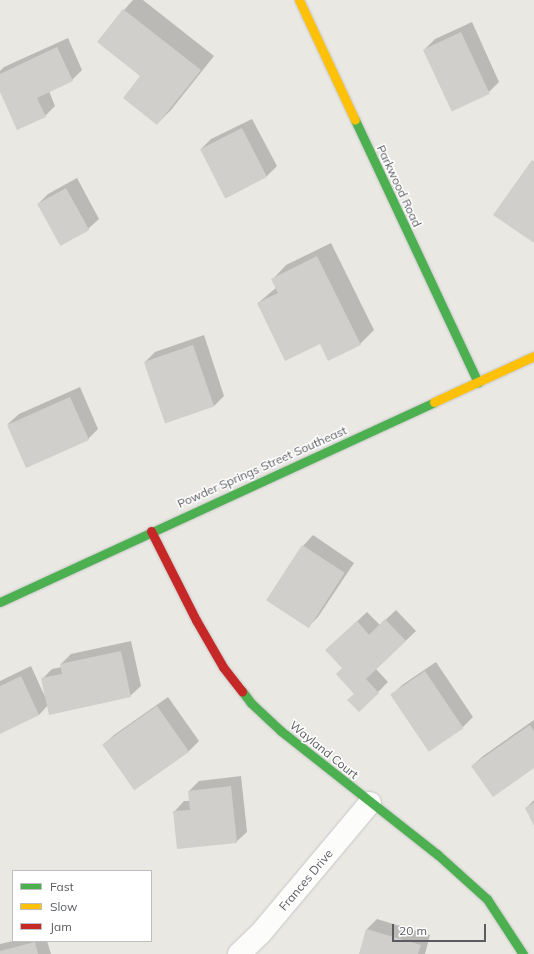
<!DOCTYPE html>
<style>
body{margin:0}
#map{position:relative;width:534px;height:954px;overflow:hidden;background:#e9e8e3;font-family:Mulish,sans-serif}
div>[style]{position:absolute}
.shadow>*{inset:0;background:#0003}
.building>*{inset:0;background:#d0cfcc;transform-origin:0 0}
.roads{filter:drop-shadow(0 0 1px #c6c6c6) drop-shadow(0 0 1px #c6c6c6)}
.street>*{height:22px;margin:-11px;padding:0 11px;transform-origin:11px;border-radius:11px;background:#fcfcfb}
.fast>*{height:9px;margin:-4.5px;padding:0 4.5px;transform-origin:4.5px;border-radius:4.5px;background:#4caf50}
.slow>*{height:9px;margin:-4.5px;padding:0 4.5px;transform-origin:4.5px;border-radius:4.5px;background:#ffc107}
.jam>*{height:9px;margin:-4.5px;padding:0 4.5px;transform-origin:4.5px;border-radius:4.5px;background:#c62828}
span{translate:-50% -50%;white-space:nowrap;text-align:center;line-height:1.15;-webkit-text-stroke:3px #fff;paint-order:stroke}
.street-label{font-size:12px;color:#5a5c61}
.legend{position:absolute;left:12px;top:870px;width:140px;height:72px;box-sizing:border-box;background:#fff;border:1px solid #bdbec0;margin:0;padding:5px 7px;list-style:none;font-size:12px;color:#5a5c61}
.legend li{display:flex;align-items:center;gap:8px;height:20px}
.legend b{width:20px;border:1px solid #bdbec0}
.scale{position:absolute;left:392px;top:924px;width:94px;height:18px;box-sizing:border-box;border:2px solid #5a5c61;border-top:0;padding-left:5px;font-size:12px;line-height:14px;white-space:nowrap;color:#5a5c61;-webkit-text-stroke:3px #fff;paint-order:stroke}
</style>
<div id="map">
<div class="shadow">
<i style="clip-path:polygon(133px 0,143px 0,214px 56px,171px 110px,157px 124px,142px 76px,124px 10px)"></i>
<i style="clip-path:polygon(472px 22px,499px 82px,489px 92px,425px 49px,435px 39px)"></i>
<i style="clip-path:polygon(68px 38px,82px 70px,72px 80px,49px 91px,55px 106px,45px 116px,0 90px,0 71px,4px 67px)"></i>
<i style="clip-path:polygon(252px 119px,277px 166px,267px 176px,226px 198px,201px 149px,211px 139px)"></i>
<i style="clip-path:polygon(77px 178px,99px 219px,88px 229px,38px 204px,48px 194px)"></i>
<i style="clip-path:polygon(331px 243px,374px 330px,360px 344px,320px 342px,258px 303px,277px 287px,273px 279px,286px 265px)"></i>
<i style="clip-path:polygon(204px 335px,224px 396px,214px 406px,166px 422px,145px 362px,155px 352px)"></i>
<i style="clip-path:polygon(80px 387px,98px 429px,88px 439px,8px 424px,19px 414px)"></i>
<i style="clip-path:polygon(313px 535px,354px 563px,318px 617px,308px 627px,303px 546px)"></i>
<i style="clip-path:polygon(396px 610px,416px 631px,376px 669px,388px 682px,359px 711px,355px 693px,344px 668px,337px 640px,367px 612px,380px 625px)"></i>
<i style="clip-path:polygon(131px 641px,141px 686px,130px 696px,48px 705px,39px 715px,0 733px,0 681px,31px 666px,45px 697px,42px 679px,52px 669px,62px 667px,61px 664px,71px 654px)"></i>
<i style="clip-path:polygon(436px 662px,473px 717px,463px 727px,392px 695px,402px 685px)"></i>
<i style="clip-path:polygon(168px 697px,199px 741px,189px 751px,134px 789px,103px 745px,114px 735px)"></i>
<i style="clip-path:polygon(534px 720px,534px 767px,472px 766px,483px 756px)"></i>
<i style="clip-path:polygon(241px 776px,247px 832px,236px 842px,174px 812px,184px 801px,190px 801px,189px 791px,199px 781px)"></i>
<i style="clip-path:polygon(534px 800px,534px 824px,526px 808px)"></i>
<i style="clip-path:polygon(377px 919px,430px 935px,425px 954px,360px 954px,366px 930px)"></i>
<i style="clip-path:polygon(13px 941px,47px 941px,51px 954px,0 954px,0 944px)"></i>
</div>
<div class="building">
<i style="clip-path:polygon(123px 9px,201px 70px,157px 125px,123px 98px,140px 76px,97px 42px)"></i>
<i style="left:461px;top:32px;width:68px;height:42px;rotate:65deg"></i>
<i style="clip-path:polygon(57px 47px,73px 81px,37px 98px,46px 117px,17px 130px,0 92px,0 74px)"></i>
<i style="left:242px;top:128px;width:55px;height:47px;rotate:63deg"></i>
<i style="clip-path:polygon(532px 160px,534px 161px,534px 243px,493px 215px)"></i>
<i style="left:66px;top:188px;width:48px;height:33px;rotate:61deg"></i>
<i style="clip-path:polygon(317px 256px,361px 345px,328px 361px,320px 344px,285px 361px,257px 303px,278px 293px,271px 279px)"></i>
<i style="left:193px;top:345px;width:65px;height:52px;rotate:71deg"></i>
<i style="left:70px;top:397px;width:47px;height:69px;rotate:66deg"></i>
<i style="left:302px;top:545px;width:51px;height:66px;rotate:33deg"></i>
<i style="clip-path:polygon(385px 619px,406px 641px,366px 679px,379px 693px,359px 712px,347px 700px,354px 694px,336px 674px,342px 668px,325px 650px,357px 621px,369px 635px)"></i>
<i style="clip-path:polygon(121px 651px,131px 697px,49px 715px,41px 678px,62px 674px,60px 664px)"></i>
<i style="left:425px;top:671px;width:69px;height:42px;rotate:56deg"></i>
<i style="clip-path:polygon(21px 676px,39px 715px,0 734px,0 686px)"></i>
<i style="left:157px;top:706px;width:56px;height:67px;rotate:55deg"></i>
<i style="clip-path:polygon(530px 725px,534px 731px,534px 768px,493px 797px,471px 766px)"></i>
<i style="clip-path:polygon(231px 786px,237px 843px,177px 849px,173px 811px,190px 810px,188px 791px)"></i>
<i style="clip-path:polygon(534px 803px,534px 826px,525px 808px)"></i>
<i style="clip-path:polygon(366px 929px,421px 945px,418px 954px,359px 954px)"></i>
<i style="clip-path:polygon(35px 942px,38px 954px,0 954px,0 951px)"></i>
</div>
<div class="roads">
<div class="street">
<i style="left:239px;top:954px;width:29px;rotate:-44deg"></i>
<i style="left:260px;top:934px;width:171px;rotate:-50deg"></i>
</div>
<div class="fast">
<i style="left:355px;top:120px;width:290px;rotate:64.9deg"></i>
<i style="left:0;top:602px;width:478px;rotate:-24.7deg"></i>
<i style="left:242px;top:691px;width:15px;rotate:53deg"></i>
<i style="left:251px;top:703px;width:41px;rotate:43deg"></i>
<i style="left:281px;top:731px;width:199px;rotate:38.3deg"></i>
<i style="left:437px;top:854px;width:67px;rotate:42deg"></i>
<i style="left:487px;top:899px;width:66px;rotate:56.8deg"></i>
</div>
<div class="slow">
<i style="left:299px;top:0;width:132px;rotate:65deg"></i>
<i style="left:434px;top:402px;width:110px;rotate:-24.7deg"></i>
</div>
<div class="jam">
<i style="left:151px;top:531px;width:100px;rotate:63.2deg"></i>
<i style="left:196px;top:620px;width:54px;rotate:60.1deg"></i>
<i style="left:223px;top:667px;width:31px;rotate:52deg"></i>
</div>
</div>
<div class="street-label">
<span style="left:399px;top:186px;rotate:65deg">Parkwood Road</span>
<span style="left:262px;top:467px;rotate:-24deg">Powder Springs Street Southeast</span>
<span style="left:324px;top:750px;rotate:39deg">Wayland Court</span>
<span style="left:306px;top:880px;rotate:-50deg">Frances Drive</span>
</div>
<ul class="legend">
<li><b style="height:5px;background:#4caf50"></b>Fast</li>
<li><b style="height:5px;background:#ffc107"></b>Slow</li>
<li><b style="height:5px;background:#c62828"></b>Jam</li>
</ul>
<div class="scale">20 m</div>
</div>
